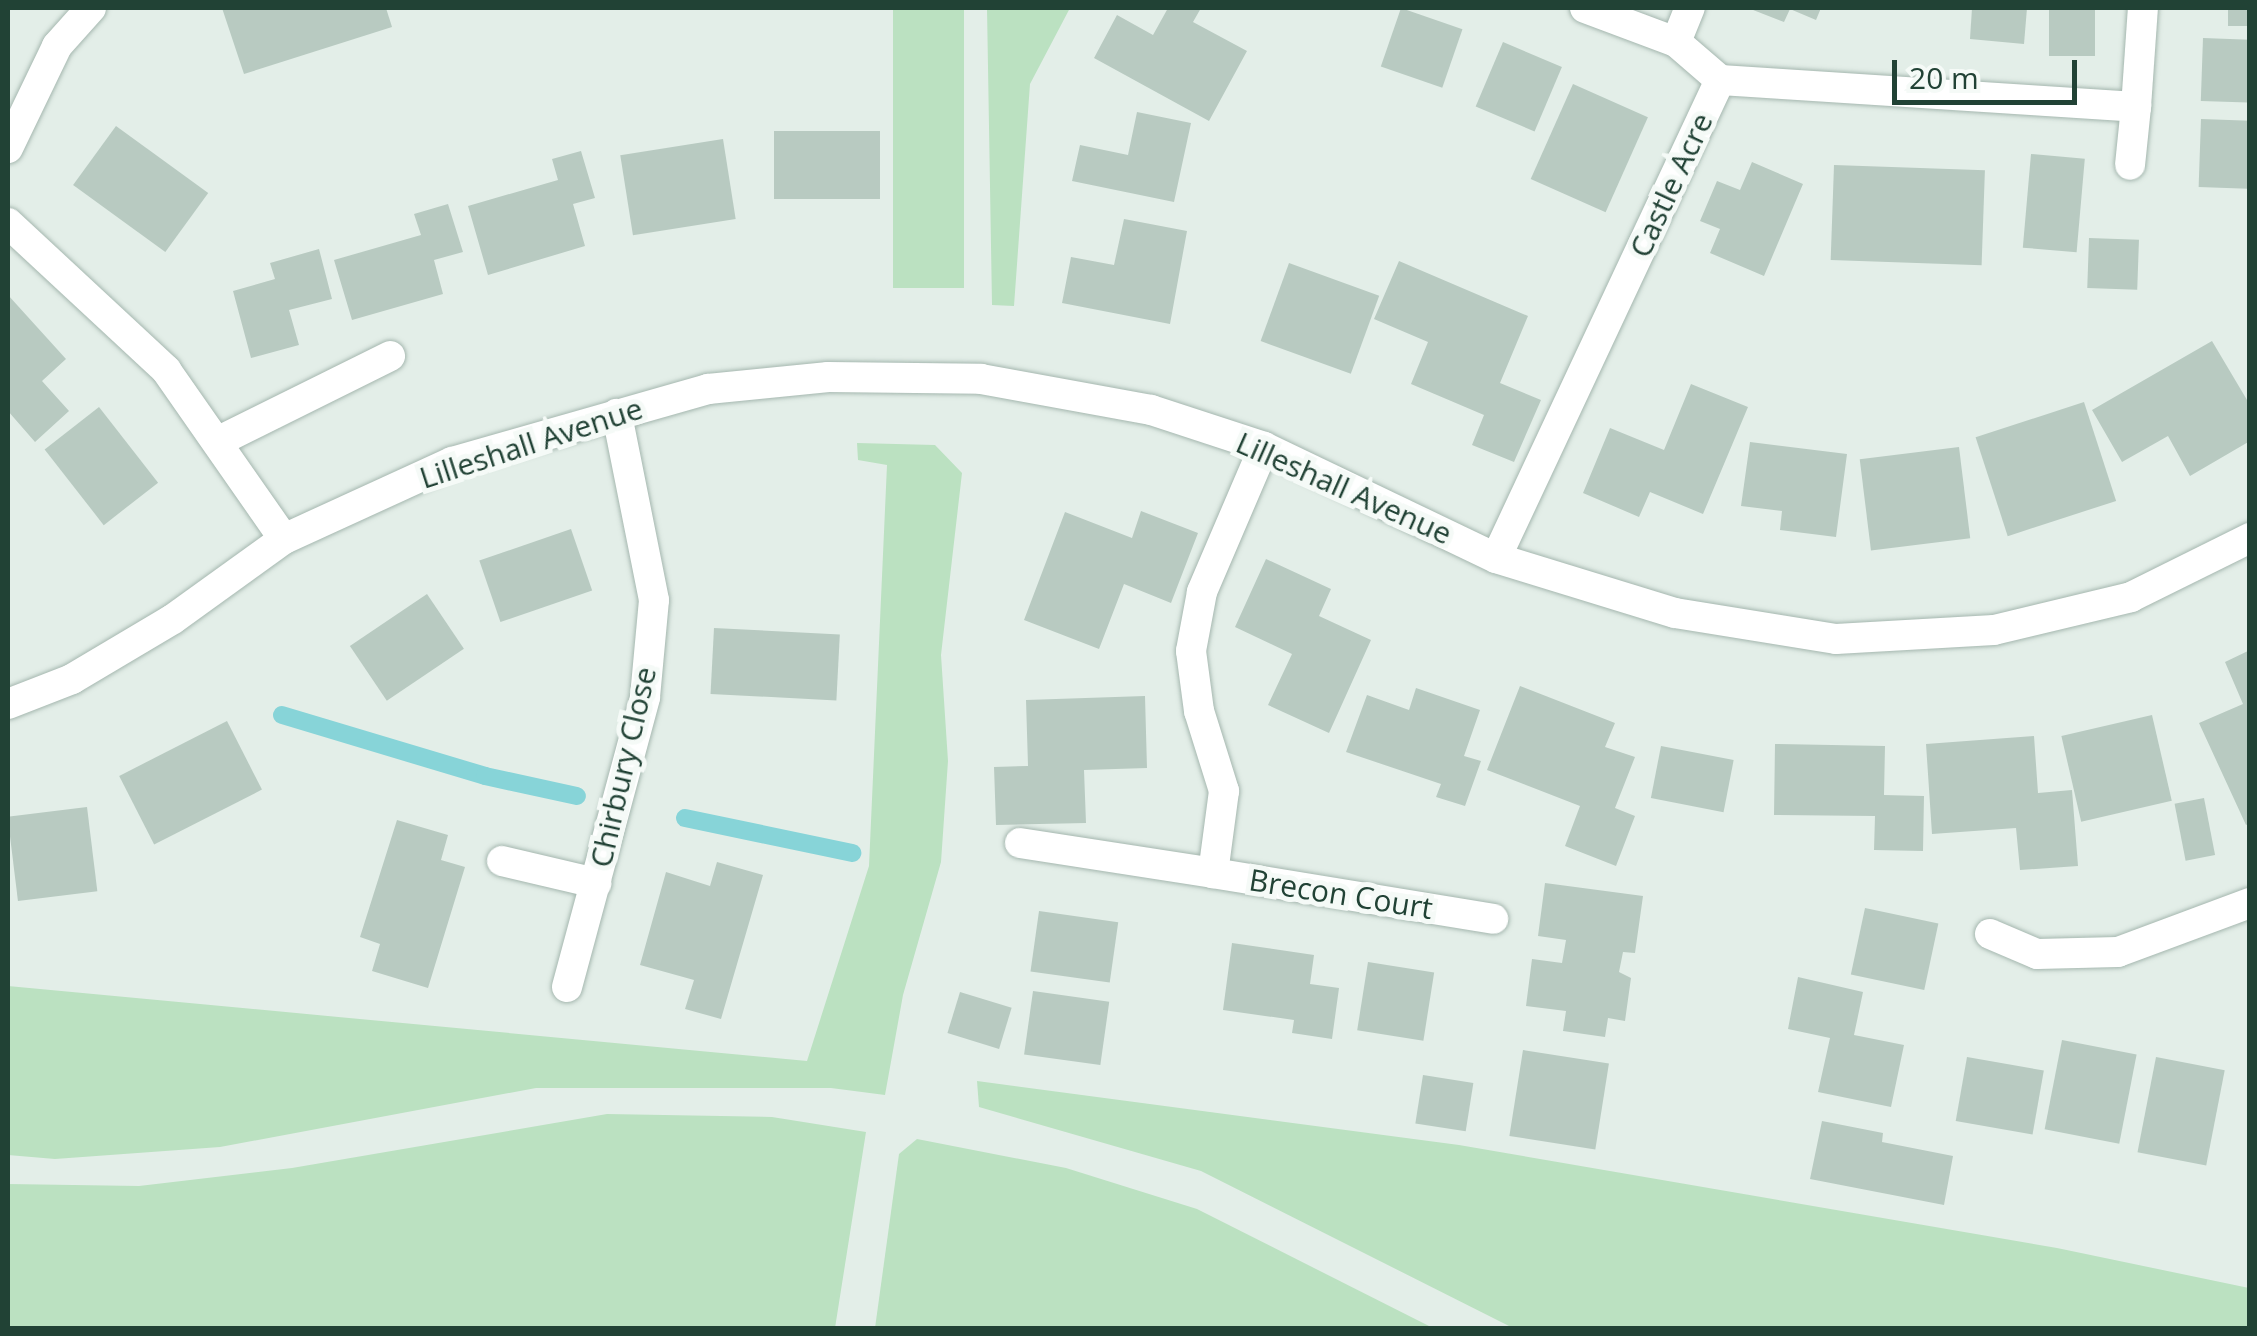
<!DOCTYPE html>
<style>
body{margin:0}
#map{position:relative;width:2257px;height:1336px;overflow:hidden;background:#e3eee8;font-family:"Open Sans",sans-serif}
div>[style]{position:absolute}
.green>*{inset:0;background:#bbe1c1;transform-origin:0 0}
.stream>*{height:18px;margin:-9px;padding:0 9px;transform-origin:9px;border-radius:9px;background:#87d4d8}
.building>*{inset:0;background:#b8cac1;transform-origin:0 0}
.roads{filter:drop-shadow(0 0 2px #a5b7af) drop-shadow(0 0 2px #a5b7af)}
.minor>*{height:30px;margin:-15px;padding:0 15px;transform-origin:15px;border-radius:15px;background:#fff}
span{translate:-50% -50%;white-space:nowrap;text-align:center;line-height:1.15;-webkit-text-stroke:10px #f5faf7;paint-order:stroke}
.street-label{font-size:30px;color:#214235}
.frame{position:absolute;inset:0;border:10px solid #214235;pointer-events:none}
.scale{position:absolute;left:1892px;top:60px;width:185px;height:45px;box-sizing:border-box;border:5px solid #214235;border-top:0;padding-left:12px;font-size:30px;line-height:35px;white-space:nowrap;color:#214235;-webkit-text-stroke:8px #f5faf7;paint-order:stroke}
</style>
<div id="map">
<div class="green">
<i style="left:893px;top:8px;width:71px;height:280px"></i>
<i style="clip-path:polygon(987px 8px,1070px 8px,1030px 84px,1014px 306px,992px 305px)"></i>
<i style="clip-path:polygon(857px 443px,935px 445px,962px 473px,941px 655px,948px 761px,941px 862px,903px 995px,885px 1095px,831px 1088px,536px 1088px,220px 1147px,55px 1159px,8px 1155px,8px 986px,807px 1061px,869px 866px,887px 465px,858px 460px)"></i>
<i style="clip-path:polygon(977px 1081px,1459px 1145px,2057px 1248px,2249px 1288px,2249px 1328px,1513px 1328px,1201px 1171px,979px 1107px)"></i>
<i style="clip-path:polygon(607px 1114px,772px 1117px,866px 1132px,835px 1328px,8px 1328px,8px 1184px,139px 1186px,292px 1168px)"></i>
<i style="clip-path:polygon(917px 1139px,1066px 1168px,1197px 1209px,1433px 1328px,875px 1328px,899px 1154px)"></i>
</div>
<div class="stream">
<i style="left:282px;top:715px;width:212px;rotate:16.7deg"></i>
<i style="left:485px;top:776px;width:94px;rotate:12.3deg"></i>
<i style="left:685px;top:818px;width:171px;rotate:11.8deg"></i>
</div>
<div class="building">
<i style="clip-path:polygon(222px 8px,386px 8px,392px 27px,244px 74px)"></i>
<i style="clip-path:polygon(1168px 8px,1201px 8px,1193px 22px,1247px 51px,1209px 121px,1094px 58px,1117px 15px,1153px 35px)"></i>
<i style="left:1401px;top:8px;width:65px;height:62px;rotate:19deg"></i>
<i style="clip-path:polygon(1748px 8px,1821px 8px,1816px 20px,1790px 9px,1784px 22px)"></i>
<i style="clip-path:polygon(1972px 8px,2027px 8px,2024px 44px,1970px 39px)"></i>
<i style="left:2049px;top:8px;width:46px;height:48px"></i>
<i style="left:2228px;top:8px;width:22px;height:18px"></i>
<i style="left:2203px;top:38px;width:47px;height:63px;rotate:2deg"></i>
<i style="left:1503px;top:42px;width:64px;height:70px;rotate:23deg"></i>
<i style="left:1573px;top:84px;width:82px;height:104px;rotate:24deg"></i>
<i style="clip-path:polygon(1137px 112px,1191px 123px,1174px 202px,1072px 181px,1080px 145px,1128px 155px)"></i>
<i style="left:2201px;top:119px;width:49px;height:68px;rotate:2deg"></i>
<i style="left:116px;top:126px;width:114px;height:73px;rotate:36deg"></i>
<i style="left:880px;top:131px;width:68px;height:106px;rotate:90deg"></i>
<i style="left:723px;top:139px;width:81px;height:104px;rotate:81deg"></i>
<i style="clip-path:polygon(581px 151px,595px 198px,573px 204px,585px 246px,488px 275px,468px 206px,558px 180px,552px 159px)"></i>
<i style="left:2031px;top:154px;width:54px;height:94px;rotate:5deg"></i>
<i style="clip-path:polygon(1752px 162px,1803px 184px,1764px 276px,1710px 253px,1720px 229px,1700px 221px,1717px 181px,1740px 190px)"></i>
<i style="left:1834px;top:165px;width:151px;height:95px;rotate:2deg"></i>
<i style="clip-path:polygon(448px 204px,463px 252px,434px 260px,443px 294px,352px 320px,334px 260px,421px 235px,414px 214px)"></i>
<i style="clip-path:polygon(1124px 219px,1187px 231px,1170px 324px,1062px 303px,1071px 257px,1114px 265px)"></i>
<i style="left:2089px;top:238px;width:50px;height:50px;rotate:2deg"></i>
<i style="clip-path:polygon(319px 249px,332px 299px,289px 310px,299px 345px,251px 358px,233px 291px,275px 279px,270px 263px)"></i>
<i style="clip-path:polygon(1399px 261px,1528px 316px,1500px 383px,1541px 400px,1514px 462px,1472px 445px,1484px 415px,1411px 384px,1428px 342px,1374px 319px)"></i>
<i style="left:1289px;top:263px;width:96px;height:83px;rotate:20deg"></i>
<i style="clip-path:polygon(8px 295px,66px 359px,42px 381px,69px 411px,35px 442px,8px 411px)"></i>
<i style="clip-path:polygon(2212px 341px,2250px 405px,2250px 441px,2190px 476px,2168px 436px,2122px 462px,2092px 410px)"></i>
<i style="clip-path:polygon(1691px 384px,1748px 407px,1703px 514px,1650px 492px,1639px 517px,1583px 493px,1610px 428px,1664px 450px)"></i>
<i style="left:2084px;top:402px;width:104px;height:114px;rotate:72deg"></i>
<i style="left:99px;top:407px;width:96px;height:69px;rotate:52deg"></i>
<i style="clip-path:polygon(1750px 442px,1847px 454px,1836px 537px,1780px 530px,1782px 511px,1741px 506px)"></i>
<i style="left:1959px;top:447px;width:92px;height:100px;rotate:83deg"></i>
<i style="clip-path:polygon(1141px 511px,1198px 533px,1171px 603px,1124px 584px,1099px 649px,1024px 620px,1065px 512px,1132px 538px)"></i>
<i style="left:571px;top:529px;width:65px;height:97px;rotate:71deg"></i>
<i style="clip-path:polygon(1266px 559px,1331px 589px,1319px 616px,1371px 640px,1329px 733px,1268px 705px,1292px 654px,1235px 627px)"></i>
<i style="left:427px;top:594px;width:66px;height:93px;rotate:56deg"></i>
<i style="left:714px;top:628px;width:126px;height:66px;rotate:3deg"></i>
<i style="clip-path:polygon(2250px 650px,2250px 823px,2246px 825px,2199px 723px,2243px 704px,2225px 662px)"></i>
<i style="clip-path:polygon(1520px 686px,1615px 723px,1605px 747px,1635px 757px,1615px 808px,1635px 816px,1616px 866px,1565px 846px,1580px 806px,1487px 770px)"></i>
<i style="clip-path:polygon(1416px 688px,1480px 710px,1464px 756px,1481px 761px,1465px 806px,1436px 797px,1441px 784px,1346px 752px,1367px 695px,1409px 710px)"></i>
<i style="clip-path:polygon(1145px 696px,1147px 768px,1084px 770px,1086px 823px,996px 825px,994px 767px,1028px 766px,1026px 700px)"></i>
<i style="left:2152px;top:715px;width:88px;height:93px;rotate:77deg"></i>
<i style="left:227px;top:721px;width:77px;height:121px;rotate:63deg"></i>
<i style="clip-path:polygon(2034px 736px,2038px 793px,2072px 790px,2078px 866px,2020px 870px,2016px 828px,1932px 834px,1926px 744px)"></i>
<i style="clip-path:polygon(1775px 744px,1885px 746px,1884px 795px,1924px 796px,1923px 851px,1874px 850px,1875px 816px,1774px 815px)"></i>
<i style="left:1661px;top:746px;width:74px;height:53px;rotate:11deg"></i>
<i style="left:2204px;top:798px;width:58px;height:30px;rotate:79deg"></i>
<i style="left:87px;top:807px;width:85px;height:80px;rotate:83deg"></i>
<i style="clip-path:polygon(397px 820px,448px 835px,441px 860px,465px 867px,428px 988px,372px 971px,380px 944px,360px 937px)"></i>
<i style="clip-path:polygon(717px 862px,763px 875px,721px 1019px,685px 1009px,694px 980px,640px 965px,666px 872px,710px 886px)"></i>
<i style="clip-path:polygon(1545px 883px,1643px 896px,1635px 953px,1623px 952px,1619px 972px,1631px 978px,1625px 1021px,1608px 1018px,1605px 1037px,1563px 1031px,1566px 1011px,1526px 1006px,1532px 959px,1562px 963px,1566px 940px,1538px 936px)"></i>
<i style="left:1865px;top:908px;width:75px;height:68px;rotate:12deg"></i>
<i style="left:1039px;top:911px;width:80px;height:61px;rotate:8deg"></i>
<i style="clip-path:polygon(1232px 943px,1314px 955px,1310px 984px,1339px 988px,1332px 1039px,1292px 1033px,1294px 1020px,1223px 1010px)"></i>
<i style="left:1368px;top:962px;width:67px;height:69px;rotate:9deg"></i>
<i style="clip-path:polygon(1798px 977px,1863px 992px,1854px 1035px,1904px 1045px,1891px 1107px,1818px 1092px,1830px 1038px,1788px 1029px)"></i>
<i style="left:1033px;top:991px;width:77px;height:64px;rotate:8deg"></i>
<i style="left:960px;top:992px;width:54px;height:43px;rotate:17deg"></i>
<i style="left:2062px;top:1040px;width:76px;height:91px;rotate:11deg"></i>
<i style="left:1523px;top:1050px;width:87px;height:87px;rotate:9deg"></i>
<i style="left:1967px;top:1057px;width:78px;height:65px;rotate:10deg"></i>
<i style="left:2156px;top:1057px;width:70px;height:97px;rotate:11deg"></i>
<i style="left:1423px;top:1075px;width:51px;height:49px;rotate:9deg"></i>
<i style="clip-path:polygon(1822px 1121px,1883px 1133px,1882px 1142px,1953px 1156px,1944px 1205px,1810px 1179px)"></i>
</div>
<div class="roads">
<div class="minor">
<i style="left:1585px;top:8px;width:97px;rotate:20.5deg"></i>
<i style="left:1676px;top:42px;width:58px;rotate:40.8deg"></i>
<i style="left:1676px;top:42px;width:37px;rotate:-68deg"></i>
<i style="left:2136px;top:107px;width:99px;rotate:-86deg"></i>
<i style="left:8px;top:148px;width:113px;rotate:-64.3deg"></i>
<i style="left:57px;top:46px;width:51px;rotate:-48.2deg"></i>
<i style="left:8px;top:223px;width:216px;rotate:42.9deg"></i>
<i style="left:166px;top:370px;width:206px;rotate:55.1deg"></i>
<i style="left:219px;top:441px;width:191px;rotate:-26.4deg"></i>
<i style="left:1264px;top:447px;width:158px;rotate:113.2deg"></i>
<i style="left:1202px;top:592px;width:60px;rotate:100.6deg"></i>
<i style="left:1191px;top:651px;width:61px;rotate:82.4deg"></i>
<i style="left:1199px;top:711px;width:84px;rotate:72.6deg"></i>
<i style="left:1224px;top:791px;width:83px;rotate:97.6deg"></i>
<i style="left:1213px;top:873px;width:284px;rotate:9.3deg"></i>
<i style="left:1496px;top:558px;width:528px;rotate:-64.89deg"></i>
<i style="left:1720px;top:80px;width:417px;rotate:3.7deg"></i>
<i style="left:2136px;top:107px;width:58px;rotate:95.9deg"></i>
<i style="left:8px;top:704px;width:69px;rotate:-21.3deg"></i>
<i style="left:72px;top:679px;width:117px;rotate:-30.7deg"></i>
<i style="left:173px;top:619px;width:137px;rotate:-35.8deg"></i>
<i style="left:284px;top:539px;width:185px;rotate:-24.6deg"></i>
<i style="left:452px;top:462px;width:266px;rotate:-15.9deg"></i>
<i style="left:708px;top:389px;width:121px;rotate:-5.7deg"></i>
<i style="left:828px;top:377px;width:153px;rotate:0.7deg"></i>
<i style="left:981px;top:379px;width:173px;rotate:10.3deg"></i>
<i style="left:1151px;top:410px;width:119px;rotate:18.1deg"></i>
<i style="left:1264px;top:447px;width:257px;rotate:25.6deg"></i>
<i style="left:1496px;top:558px;width:187px;rotate:17.1deg"></i>
<i style="left:1675px;top:613px;width:163px;rotate:9.2deg"></i>
<i style="left:1836px;top:639px;width:158px;rotate:-3.3deg"></i>
<i style="left:1994px;top:630px;width:141px;rotate:-13.5deg"></i>
<i style="left:2131px;top:597px;width:133px;rotate:-26.4deg"></i>
<i style="left:1020px;top:843px;width:195px;rotate:8.8deg"></i>
<i style="left:502px;top:861px;width:97px;rotate:13.2deg"></i>
<i style="left:1990px;top:934px;width:51px;rotate:23.1deg"></i>
<i style="left:2037px;top:954px;width:81px;rotate:-1.4deg"></i>
<i style="left:2118px;top:952px;width:141px;rotate:-20.4deg"></i>
<i style="left:567px;top:987px;width:300px;rotate:-74.9deg"></i>
<i style="left:645px;top:697px;width:97px;rotate:-84.7deg"></i>
<i style="left:654px;top:600px;width:190px;rotate:-101.3deg"></i>
</div>
</div>
<div class="street-label">
<span style="left:1671px;top:185px;rotate:-65deg">Castle Acre</span>
<span style="left:531px;top:443px;rotate:-18deg">Lilleshall Avenue</span>
<span style="left:1344px;top:488px;rotate:24deg">Lilleshall Avenue</span>
<span style="left:623px;top:767px;rotate:-77deg">Chirbury Close</span>
<span style="left:1341px;top:894px;rotate:9deg">Brecon Court</span>
</div>
<div class="frame"></div>
<div class="scale">20 m</div>
</div>
